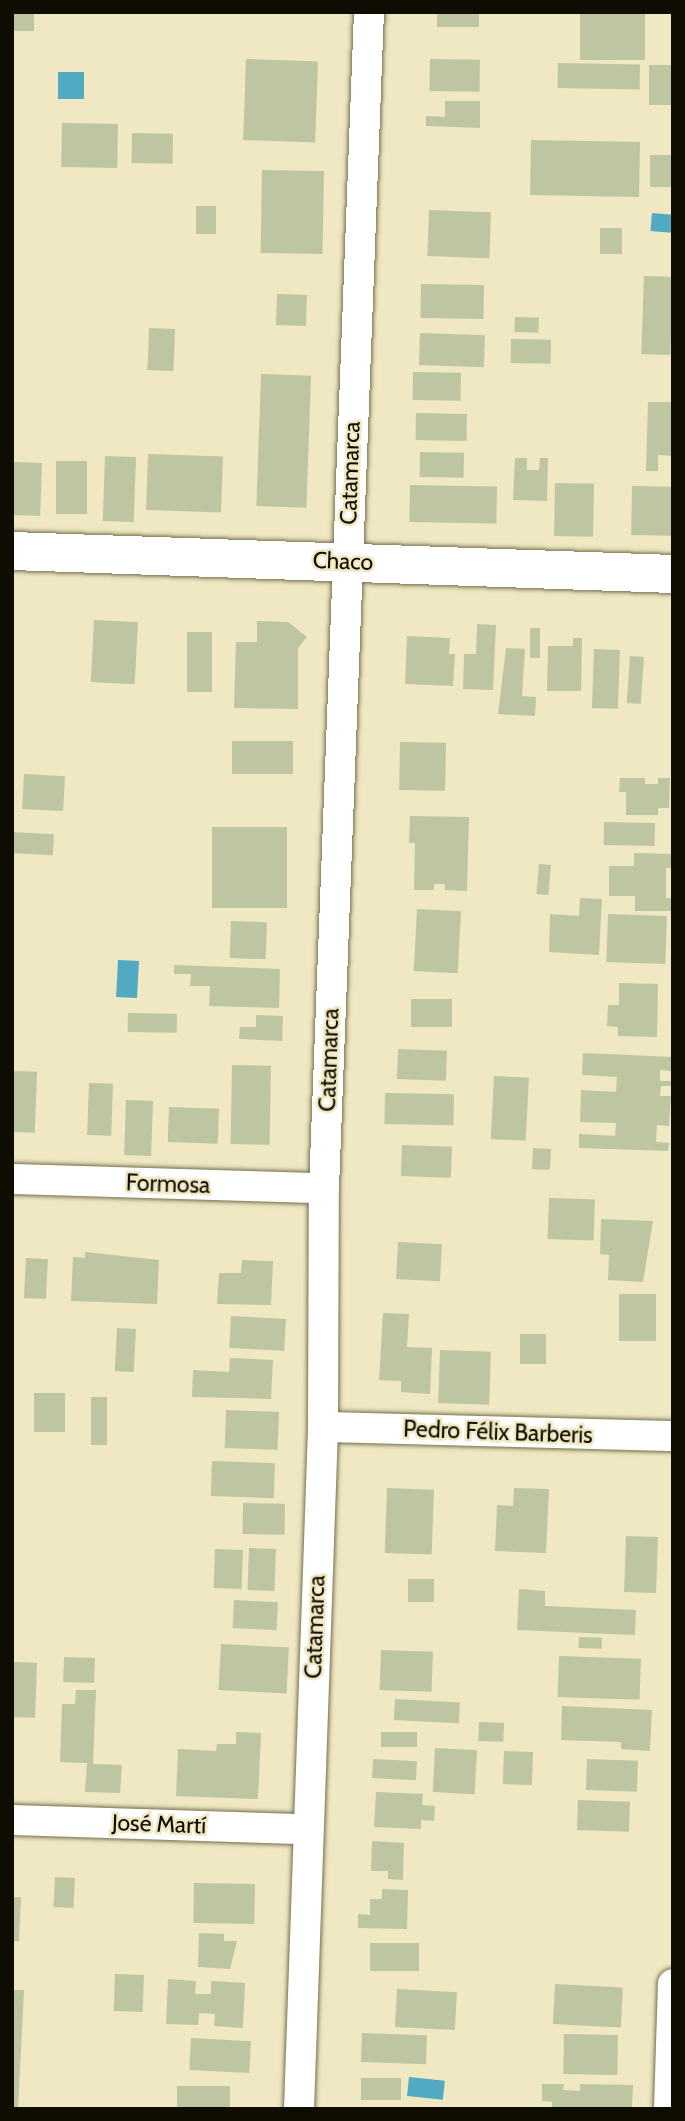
<!DOCTYPE html>
<meta charset="utf-8">
<style>
body{margin:0}
#map{position:relative;width:685px;height:2121px;overflow:hidden;background:#efe8c2;font-family:Cabin,sans-serif}
div>[style]{position:absolute}
.water>*{inset:0;background:#51aac2;transform-origin:0 0}
.building>*{inset:0;background:#bdc6a1;transform-origin:0 0}
.roads{filter:drop-shadow(0 0 2px #756f4d) drop-shadow(0 0 2px #756f4d)}
.minor>*{height:30px;margin:-15px;padding:0 15px;transform-origin:15px;border-radius:15px;background:#fff}
.secondary>*{height:38px;margin:-19px;padding:0 19px;transform-origin:19px;border-radius:19px;background:#fff}
span{translate:-50% -50%;white-space:nowrap;text-align:center;line-height:1.15;-webkit-text-stroke:5px #efe8c2;paint-order:stroke}
.street-label{font-size:23px;color:#0f0c02}
.frame{position:absolute;inset:0;border:14px solid #0f0c02;pointer-events:none}
</style>
<div id="map">
<div class="water">
<i style="left:58px;top:72px;width:26px;height:27px"></i>
<i style="left:652px;top:213px;width:21px;height:18px;rotate:5deg"></i>
<i style="left:118px;top:960px;width:21px;height:37px;rotate:3deg"></i>
<i style="left:409px;top:2077px;width:36px;height:19px;rotate:6deg"></i>
</div>
<div class="building">
<i style="left:12px;top:12px;width:22px;height:19px"></i>
<i style="left:437px;top:12px;width:42px;height:15px"></i>
<i style="left:580px;top:12px;width:65px;height:48px"></i>
<i style="left:246px;top:59px;width:72px;height:81px;rotate:2deg"></i>
<i style="left:430px;top:59px;width:50px;height:32px;rotate:1deg"></i>
<i style="left:558px;top:63px;width:82px;height:25px;rotate:1deg"></i>
<i style="left:649px;top:65px;width:24px;height:40px"></i>
<i style="clip-path:polygon(445px 101px,480px 101px,480px 128px,426px 126px,426px 116px,445px 117px)"></i>
<i style="left:62px;top:123px;width:56px;height:44px;rotate:1deg"></i>
<i style="left:132px;top:133px;width:41px;height:30px;rotate:1deg"></i>
<i style="left:531px;top:140px;width:109px;height:55px;rotate:1deg"></i>
<i style="left:650px;top:155px;width:23px;height:32px"></i>
<i style="left:262px;top:170px;width:62px;height:83px;rotate:1deg"></i>
<i style="left:196px;top:206px;width:20px;height:28px"></i>
<i style="left:429px;top:210px;width:62px;height:46px;rotate:2deg"></i>
<i style="left:600px;top:228px;width:22px;height:26px"></i>
<i style="left:644px;top:276px;width:29px;height:78px;rotate:2deg"></i>
<i style="left:421px;top:284px;width:63px;height:34px;rotate:1deg"></i>
<i style="left:277px;top:294px;width:30px;height:31px;rotate:2deg"></i>
<i style="left:515px;top:317px;width:24px;height:15px;rotate:2deg"></i>
<i style="left:149px;top:328px;width:26px;height:42px;rotate:2deg"></i>
<i style="left:420px;top:333px;width:65px;height:32px;rotate:2deg"></i>
<i style="left:511px;top:339px;width:40px;height:24px;rotate:1deg"></i>
<i style="left:413px;top:372px;width:48px;height:28px;rotate:1deg"></i>
<i style="left:261px;top:374px;width:50px;height:132px;rotate:2deg"></i>
<i style="clip-path:polygon(648px 402px,673px 402px,673px 456px,658px 455px,658px 471px,646px 471px)"></i>
<i style="left:416px;top:413px;width:51px;height:27px;rotate:1deg"></i>
<i style="left:420px;top:452px;width:44px;height:25px;rotate:1deg"></i>
<i style="left:148px;top:454px;width:75px;height:56px;rotate:2deg"></i>
<i style="left:105px;top:456px;width:31px;height:65px;rotate:2deg"></i>
<i style="clip-path:polygon(515px 458px,527px 458px,527px 470px,539px 470px,540px 458px,548px 458px,547px 501px,513px 500px)"></i>
<i style="left:56px;top:461px;width:31px;height:53px"></i>
<i style="left:13px;top:462px;width:29px;height:53px;rotate:2deg"></i>
<i style="left:555px;top:483px;width:39px;height:53px;rotate:1deg"></i>
<i style="left:410px;top:485px;width:87px;height:37px;rotate:1deg"></i>
<i style="left:632px;top:486px;width:41px;height:49px;rotate:1deg"></i>
<i style="left:94px;top:620px;width:44px;height:62px;rotate:3deg"></i>
<i style="clip-path:polygon(257px 621px,288px 622px,307px 637px,298px 648px,298px 709px,234px 708px,236px 642px,257px 642px)"></i>
<i style="clip-path:polygon(477px 624px,496px 625px,493px 690px,463px 689px,464px 654px,476px 654px)"></i>
<i style="left:530px;top:628px;width:10px;height:30px"></i>
<i style="left:187px;top:632px;width:25px;height:60px"></i>
<i style="clip-path:polygon(407px 636px,450px 638px,449px 654px,455px 654px,453px 686px,405px 684px)"></i>
<i style="clip-path:polygon(573px 638px,582px 638px,581px 691px,547px 691px,548px 646px,573px 646px)"></i>
<i style="clip-path:polygon(506px 648px,525px 649px,522px 696px,536px 697px,535px 716px,498px 714px)"></i>
<i style="left:594px;top:649px;width:26px;height:59px;rotate:2deg"></i>
<i style="left:630px;top:656px;width:14px;height:47px;rotate:4deg"></i>
<i style="left:232px;top:741px;width:61px;height:33px"></i>
<i style="left:400px;top:742px;width:46px;height:48px;rotate:1deg"></i>
<i style="left:24px;top:774px;width:41px;height:35px;rotate:3deg"></i>
<i style="clip-path:polygon(620px 778px,645px 778px,645px 784px,658px 784px,658px 778px,670px 778px,669px 808px,658px 808px,658px 815px,626px 815px,626px 792px,619px 792px)"></i>
<i style="clip-path:polygon(410px 816px,469px 817px,467px 891px,445px 890px,445px 884px,434px 884px,434px 890px,414px 890px,415px 843px,409px 843px)"></i>
<i style="left:604px;top:822px;width:51px;height:23px;rotate:1deg"></i>
<i style="left:212px;top:827px;width:75px;height:81px"></i>
<i style="left:12px;top:832px;width:42px;height:21px;rotate:3deg"></i>
<i style="clip-path:polygon(634px 853px,673px 854px,673px 868px,666px 868px,666px 898px,673px 898px,673px 911px,635px 911px,635px 896px,609px 896px,609px 866px,634px 866px)"></i>
<i style="left:539px;top:864px;width:12px;height:30px;rotate:5deg"></i>
<i style="clip-path:polygon(580px 898px,602px 899px,599px 955px,549px 952px,550px 914px,579px 916px)"></i>
<i style="left:417px;top:909px;width:44px;height:62px;rotate:3deg"></i>
<i style="left:608px;top:914px;width:59px;height:48px;rotate:2deg"></i>
<i style="left:231px;top:921px;width:36px;height:37px;rotate:2deg"></i>
<i style="clip-path:polygon(174px 965px,280px 969px,279px 1008px,209px 1006px,210px 986px,190px 986px,191px 974px,174px 974px)"></i>
<i style="clip-path:polygon(619px 983px,658px 984px,657px 1037px,618px 1036px,618px 1027px,607px 1026px,608px 1005px,619px 1005px)"></i>
<i style="left:411px;top:999px;width:41px;height:28px"></i>
<i style="left:128px;top:1013px;width:49px;height:19px;rotate:1deg"></i>
<i style="clip-path:polygon(256px 1015px,283px 1016px,282px 1041px,239px 1039px,240px 1027px,256px 1027px)"></i>
<i style="left:398px;top:1049px;width:49px;height:30px;rotate:2deg"></i>
<i style="clip-path:polygon(583px 1053px,673px 1057px,672px 1071px,660px 1070px,660px 1081px,672px 1081px,671px 1086px,661px 1086px,660px 1096px,671px 1096px,669px 1126px,657px 1125px,656px 1142px,669px 1143px,668px 1151px,579px 1148px,579px 1134px,615px 1136px,616px 1123px,580px 1122px,581px 1090px,616px 1092px,617px 1077px,582px 1075px)"></i>
<i style="left:232px;top:1065px;width:39px;height:79px;rotate:1deg"></i>
<i style="left:12px;top:1071px;width:25px;height:61px;rotate:2deg"></i>
<i style="left:494px;top:1076px;width:35px;height:63px;rotate:3deg"></i>
<i style="left:89px;top:1083px;width:24px;height:52px;rotate:2deg"></i>
<i style="left:385px;top:1093px;width:69px;height:31px;rotate:1deg"></i>
<i style="left:126px;top:1100px;width:27px;height:55px;rotate:2deg"></i>
<i style="left:169px;top:1107px;width:50px;height:35px;rotate:2deg"></i>
<i style="left:402px;top:1145px;width:50px;height:31px;rotate:2deg"></i>
<i style="left:533px;top:1148px;width:18px;height:21px;rotate:3deg"></i>
<i style="left:549px;top:1198px;width:46px;height:41px;rotate:2deg"></i>
<i style="clip-path:polygon(601px 1219px,653px 1221px,643px 1282px,608px 1280px,609px 1255px,600px 1254px)"></i>
<i style="left:398px;top:1242px;width:44px;height:37px;rotate:3deg"></i>
<i style="clip-path:polygon(85px 1252px,159px 1260px,157px 1304px,71px 1301px,73px 1257px,85px 1258px)"></i>
<i style="left:26px;top:1258px;width:22px;height:40px;rotate:3deg"></i>
<i style="clip-path:polygon(242px 1260px,273px 1261px,271px 1305px,217px 1304px,219px 1273px,241px 1273px)"></i>
<i style="left:619px;top:1294px;width:37px;height:47px"></i>
<i style="clip-path:polygon(383px 1313px,409px 1314px,407px 1347px,432px 1348px,430px 1394px,401px 1392px,401px 1381px,379px 1380px)"></i>
<i style="left:231px;top:1316px;width:55px;height:32px;rotate:3deg"></i>
<i style="left:117px;top:1328px;width:19px;height:43px;rotate:3deg"></i>
<i style="left:520px;top:1334px;width:26px;height:30px"></i>
<i style="left:440px;top:1350px;width:51px;height:53px;rotate:2deg"></i>
<i style="clip-path:polygon(230px 1358px,273px 1360px,271px 1399px,192px 1397px,193px 1370px,229px 1372px)"></i>
<i style="left:34px;top:1393px;width:31px;height:39px"></i>
<i style="left:91px;top:1397px;width:16px;height:48px"></i>
<i style="left:226px;top:1410px;width:53px;height:38px;rotate:2deg"></i>
<i style="left:212px;top:1461px;width:63px;height:35px;rotate:2deg"></i>
<i style="left:387px;top:1488px;width:47px;height:65px;rotate:2deg"></i>
<i style="clip-path:polygon(514px 1488px,549px 1489px,546px 1553px,495px 1551px,497px 1505px,513px 1506px)"></i>
<i style="left:243px;top:1503px;width:42px;height:31px;rotate:1deg"></i>
<i style="left:626px;top:1536px;width:32px;height:56px;rotate:2deg"></i>
<i style="left:249px;top:1548px;width:27px;height:42px;rotate:2deg"></i>
<i style="left:215px;top:1549px;width:28px;height:39px;rotate:2deg"></i>
<i style="left:408px;top:1579px;width:26px;height:23px"></i>
<i style="clip-path:polygon(519px 1589px,545px 1591px,545px 1606px,636px 1610px,635px 1635px,517px 1630px)"></i>
<i style="left:234px;top:1600px;width:44px;height:28px;rotate:3deg"></i>
<i style="left:579px;top:1637px;width:23px;height:11px;rotate:2deg"></i>
<i style="left:221px;top:1644px;width:68px;height:46px;rotate:3deg"></i>
<i style="left:381px;top:1650px;width:52px;height:40px;rotate:2deg"></i>
<i style="left:559px;top:1656px;width:82px;height:41px;rotate:2deg"></i>
<i style="left:64px;top:1657px;width:31px;height:25px;rotate:2deg"></i>
<i style="left:12px;top:1662px;width:25px;height:55px;rotate:2deg"></i>
<i style="clip-path:polygon(76px 1690px,96px 1690px,93px 1764px,122px 1765px,120px 1793px,85px 1792px,87px 1763px,60px 1762px,62px 1704px,75px 1704px)"></i>
<i style="left:395px;top:1699px;width:65px;height:21px;rotate:3deg"></i>
<i style="clip-path:polygon(562px 1706px,652px 1710px,650px 1751px,621px 1749px,621px 1742px,561px 1740px)"></i>
<i style="left:479px;top:1722px;width:25px;height:19px;rotate:2deg"></i>
<i style="clip-path:polygon(236px 1732px,261px 1733px,258px 1799px,176px 1796px,178px 1749px,216px 1751px,217px 1744px,236px 1744px)"></i>
<i style="left:381px;top:1732px;width:36px;height:15px"></i>
<i style="left:435px;top:1748px;width:42px;height:44px;rotate:3deg"></i>
<i style="left:504px;top:1751px;width:29px;height:33px;rotate:2deg"></i>
<i style="left:373px;top:1759px;width:44px;height:19px;rotate:3deg"></i>
<i style="left:587px;top:1759px;width:51px;height:31px;rotate:2deg"></i>
<i style="clip-path:polygon(376px 1792px,423px 1794px,422px 1805px,435px 1806px,434px 1821px,421px 1820px,421px 1829px,374px 1827px)"></i>
<i style="left:578px;top:1800px;width:52px;height:30px;rotate:2deg"></i>
<i style="clip-path:polygon(372px 1841px,404px 1843px,403px 1880px,388px 1879px,388px 1871px,371px 1871px)"></i>
<i style="left:55px;top:1877px;width:20px;height:30px;rotate:3deg"></i>
<i style="left:194px;top:1883px;width:61px;height:40px;rotate:1deg"></i>
<i style="clip-path:polygon(382px 1889px,408px 1890px,407px 1929px,358px 1928px,358px 1914px,370px 1915px,370px 1899px,382px 1899px)"></i>
<i style="clip-path:polygon(12px 1897px,21px 1897px,19px 1941px,12px 1941px)"></i>
<i style="clip-path:polygon(199px 1933px,224px 1934px,224px 1941px,237px 1941px,230px 1969px,198px 1967px)"></i>
<i style="left:370px;top:1943px;width:49px;height:28px"></i>
<i style="left:115px;top:1974px;width:29px;height:37px;rotate:2deg"></i>
<i style="clip-path:polygon(168px 1979px,196px 1981px,195px 1994px,211px 1994px,211px 1981px,245px 1983px,243px 2028px,214px 2026px,215px 2014px,199px 2013px,198px 2025px,166px 2024px)"></i>
<i style="left:555px;top:1984px;width:68px;height:40px;rotate:3deg"></i>
<i style="left:397px;top:1989px;width:60px;height:38px;rotate:3deg"></i>
<i style="clip-path:polygon(12px 1990px,24px 1990px,18px 2109px,12px 2109px)"></i>
<i style="left:362px;top:2033px;width:65px;height:29px;rotate:2deg"></i>
<i style="left:564px;top:2034px;width:54px;height:40px;rotate:1deg"></i>
<i style="left:191px;top:2038px;width:60px;height:32px;rotate:3deg"></i>
<i style="left:361px;top:2078px;width:40px;height:22px"></i>
<i style="clip-path:polygon(542px 2084px,564px 2084px,563px 2090px,580px 2091px,580px 2084px,633px 2085px,632px 2107px,552px 2109px,552px 2102px,542px 2101px)"></i>
<i style="left:177px;top:2086px;width:53px;height:23px"></i>
</div>
<div class="roads">
<div class="minor">
<i style="left:12px;top:1179px;width:312px;rotate:1.7deg"></i>
<i style="left:323px;top:1427px;width:350px;rotate:1.5deg"></i>
<i style="left:12px;top:1820px;width:294px;rotate:1.8deg"></i>
<i style="left:299px;top:2109px;width:682px;rotate:-87.98deg"></i>
<i style="left:323px;top:1427px;width:239px;rotate:-89.8deg"></i>
<i style="left:324px;top:1188px;width:1177px;rotate:-87.81deg"></i>
<i style="left:669px;top:2109px;width:125px;rotate:-88.2deg"></i>
</div>
<div class="secondary">
<i style="left:12px;top:551px;width:661px;rotate:1.99deg"></i>
</div>
</div>
<div class="street-label">
<span style="left:350px;top:473px;rotate:-88deg">Catamarca</span>
<span style="left:343px;top:561px;rotate:2deg">Chaco</span>
<span style="left:329px;top:1060px;rotate:-88deg">Catamarca</span>
<span style="left:168px;top:1184px;rotate:2deg">Formosa</span>
<span style="left:498px;top:1432px;rotate:2deg">Pedro Félix Barberis</span>
<span style="left:315px;top:1627px;rotate:-88deg">Catamarca</span>
<span style="left:159px;top:1824px;rotate:2deg">José Martí</span>
</div>
<div class="frame"></div>
</div>
